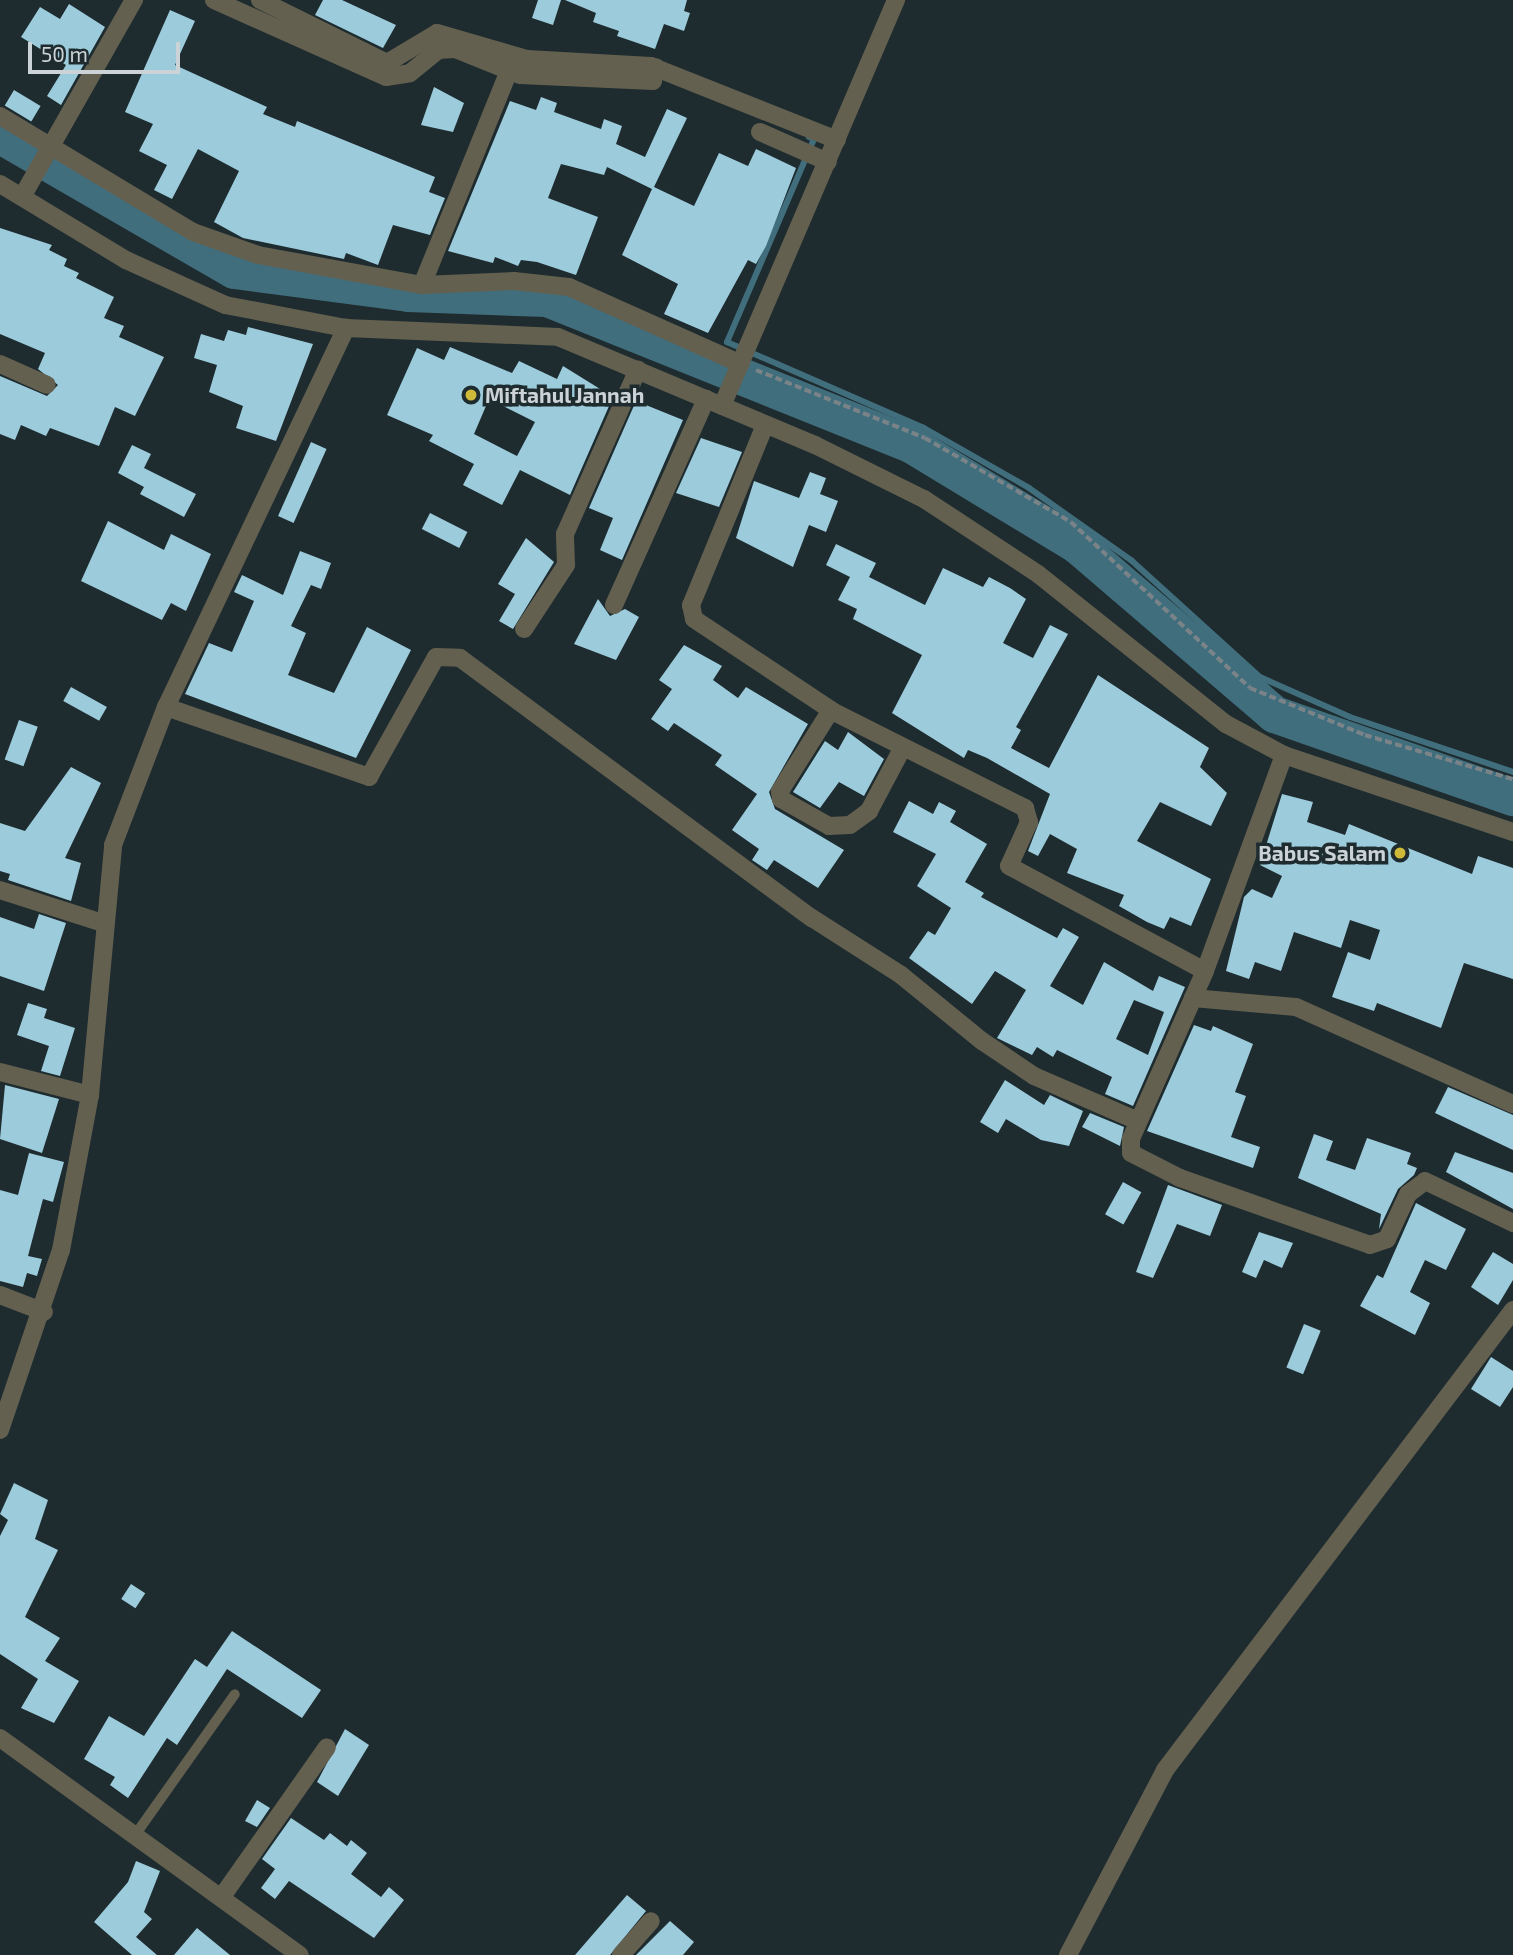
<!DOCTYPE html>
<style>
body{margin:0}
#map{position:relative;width:1513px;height:1955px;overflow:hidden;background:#1e2b2f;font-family:"Exo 2",sans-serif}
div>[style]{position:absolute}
.stream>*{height:6px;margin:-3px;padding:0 3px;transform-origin:3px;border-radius:3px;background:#416e7d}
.river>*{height:37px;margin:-18.5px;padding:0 18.5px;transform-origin:18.5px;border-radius:18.5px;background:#416e7d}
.building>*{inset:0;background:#9cccdc;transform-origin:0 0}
.path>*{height:3.5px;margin-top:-1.75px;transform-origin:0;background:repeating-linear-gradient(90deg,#7a8488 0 7px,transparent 0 10.5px)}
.service>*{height:10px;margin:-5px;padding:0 5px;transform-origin:5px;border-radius:5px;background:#636050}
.minor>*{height:18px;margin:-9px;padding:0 9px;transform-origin:9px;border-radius:9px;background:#636050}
.tertiary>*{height:18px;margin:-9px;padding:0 9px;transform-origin:9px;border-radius:9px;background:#636050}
.dots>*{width:19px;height:19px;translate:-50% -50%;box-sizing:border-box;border:4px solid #1e2b2f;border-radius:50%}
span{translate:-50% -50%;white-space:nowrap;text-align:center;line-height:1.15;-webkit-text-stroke:7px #1e2b2f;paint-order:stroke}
.poi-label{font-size:21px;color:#cbd3d6;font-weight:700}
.left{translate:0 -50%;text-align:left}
.right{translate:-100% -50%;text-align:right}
.scale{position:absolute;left:28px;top:42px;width:152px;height:32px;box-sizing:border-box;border:4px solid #cbd3d6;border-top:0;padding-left:9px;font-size:21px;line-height:24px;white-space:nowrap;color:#cbd3d6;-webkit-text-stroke:5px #1e2b2f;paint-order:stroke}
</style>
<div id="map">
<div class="stream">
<i style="left:809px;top:137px;width:5px;rotate:22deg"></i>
<i style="left:814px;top:139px;width:221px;rotate:113.2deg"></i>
<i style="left:727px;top:342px;width:215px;rotate:23.6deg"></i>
<i style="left:924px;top:428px;width:121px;rotate:29.7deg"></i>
<i style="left:1029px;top:488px;width:126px;rotate:35.3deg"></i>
<i style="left:1132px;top:561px;width:173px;rotate:42.2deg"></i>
<i style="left:1260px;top:677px;width:98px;rotate:24deg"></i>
<i style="left:1350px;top:717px;width:172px;rotate:18.6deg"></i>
</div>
<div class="river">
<i style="left:0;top:135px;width:270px;rotate:30deg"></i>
<i style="left:234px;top:270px;width:176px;rotate:7.5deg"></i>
<i style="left:408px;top:293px;width:139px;rotate:2.1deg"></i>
<i style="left:547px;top:298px;width:393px;rotate:21.9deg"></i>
<i style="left:912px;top:445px;width:193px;rotate:31.2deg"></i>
<i style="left:1077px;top:545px;width:260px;rotate:40.6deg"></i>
<i style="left:1274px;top:714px;width:253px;rotate:19.2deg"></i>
</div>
<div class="building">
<i style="clip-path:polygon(323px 0,342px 0,396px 25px,383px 48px,315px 15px)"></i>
<i style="clip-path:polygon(538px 0,561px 0,553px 25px,532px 18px)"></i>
<i style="clip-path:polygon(565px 0,687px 0,684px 11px,690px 13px,684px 31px,664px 24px,655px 49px,617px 36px,619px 31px,593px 22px,596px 13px)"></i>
<i style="clip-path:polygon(69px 4px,105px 27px,61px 105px,47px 96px,66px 65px,21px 37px,40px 7px,60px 19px)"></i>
<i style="clip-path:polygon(170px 10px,195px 21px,175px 65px,267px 107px,263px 114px,295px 127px,297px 121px,435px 177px,429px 192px,445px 198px,430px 235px,393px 225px,378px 265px,346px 253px,344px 259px,243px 238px,214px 222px,239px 171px,198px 149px,172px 199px,154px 190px,167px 165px,139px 151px,153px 124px,125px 112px)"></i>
<i style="clip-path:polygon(434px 87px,464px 103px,453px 132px,421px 125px)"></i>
<i style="left:14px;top:90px;width:31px;height:18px;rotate:31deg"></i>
<i style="clip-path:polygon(541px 97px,557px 103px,554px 112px,601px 129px,604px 119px,622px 126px,616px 144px,645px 157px,667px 109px,687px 118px,654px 187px,694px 206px,719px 153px,748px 166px,756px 149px,796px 168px,766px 246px,756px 264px,748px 260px,708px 333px,664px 314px,678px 284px,622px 255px,652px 189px,607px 167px,604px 175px,561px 164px,548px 198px,598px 217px,576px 275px,537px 262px,521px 260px,518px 266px,495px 257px,493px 263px,448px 251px,510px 101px,536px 110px)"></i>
<i style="clip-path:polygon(0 228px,52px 245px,49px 250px,67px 259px,64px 266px,79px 273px,76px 278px,114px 297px,104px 318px,124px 326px,119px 337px,164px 357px,135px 416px,115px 407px,99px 446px,50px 428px,46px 436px,21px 425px,15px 440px,0 434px,0 376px,47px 396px,58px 385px,38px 369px,45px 353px,0 334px)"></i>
<i style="clip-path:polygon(248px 327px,313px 344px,276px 441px,236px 428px,243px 406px,209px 392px,217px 365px,194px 358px,201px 334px,224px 341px,228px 330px,246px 335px)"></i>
<i style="clip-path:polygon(evenodd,450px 347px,512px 373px,519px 361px,557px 379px,563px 366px,613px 397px,570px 495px,520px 470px,502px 505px,463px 485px,474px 464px,429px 441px,433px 435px,387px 415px,417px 348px,444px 360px,450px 347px,489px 399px,535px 422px,517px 456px,474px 434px,489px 399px)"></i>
<i style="clip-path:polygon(636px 401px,683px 420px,622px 560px,600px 550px,613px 518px,589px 508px)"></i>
<i style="clip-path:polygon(701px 438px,742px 452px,719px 507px,676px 493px)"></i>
<i style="left:311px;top:442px;width:17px;height:81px;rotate:24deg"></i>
<i style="clip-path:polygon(132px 445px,151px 454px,144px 468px,196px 494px,184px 517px,140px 494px,144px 487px,118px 473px)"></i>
<i style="clip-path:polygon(810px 472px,826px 478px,820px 494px,838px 501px,826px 532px,809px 525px,793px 567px,736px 538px,754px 481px,799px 498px)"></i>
<i style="left:430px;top:513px;width:42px;height:18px;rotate:27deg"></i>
<i style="clip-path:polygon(108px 521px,164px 550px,171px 534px,211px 554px,186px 611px,171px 603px,162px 620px,81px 581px)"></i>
<i style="clip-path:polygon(526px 538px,554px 562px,513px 629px,499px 621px,515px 594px,498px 584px)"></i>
<i style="clip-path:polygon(836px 544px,876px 563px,869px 577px,925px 605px,943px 568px,983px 587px,989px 577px,1010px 588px,1026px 599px,1003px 643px,1033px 658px,1050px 625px,1068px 634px,1016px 727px,1021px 730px,1011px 748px,1049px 768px,1098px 675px,1209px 748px,1200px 767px,1227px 793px,1211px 826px,1160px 802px,1137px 841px,1211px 879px,1191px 926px,1170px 917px,1164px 929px,1147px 922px,1119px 906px,1124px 895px,1067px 873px,1077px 849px,1050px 834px,1038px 856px,1028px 851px,1050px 794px,987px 758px,968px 750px,964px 758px,892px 713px,922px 655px,853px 619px,857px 609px,838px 600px,850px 577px,826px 565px)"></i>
<i style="clip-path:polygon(300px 551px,331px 563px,321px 589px,311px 585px,291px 626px,306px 633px,288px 675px,334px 693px,367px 627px,411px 650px,356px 758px,185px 694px,209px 643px,232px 652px,254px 601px,234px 592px,242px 575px,283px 595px)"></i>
<i style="clip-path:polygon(598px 599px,610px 616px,625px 609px,639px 617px,616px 660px,574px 644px)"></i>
<i style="clip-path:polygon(684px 645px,722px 666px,713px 680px,738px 698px,746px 687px,808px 724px,769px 792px,775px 809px,844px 850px,818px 888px,774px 860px,767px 870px,752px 860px,759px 849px,732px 830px,757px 794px,715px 765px,722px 755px,674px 723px,668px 731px,651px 719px,672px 689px,659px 680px)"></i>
<i style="left:71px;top:687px;width:41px;height:16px;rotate:29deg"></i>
<i style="left:19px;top:720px;width:20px;height:42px;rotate:20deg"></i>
<i style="clip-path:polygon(848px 732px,884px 759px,864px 796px,839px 782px,820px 808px,793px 792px,825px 741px,838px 750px)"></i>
<i style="clip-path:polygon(71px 767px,101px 783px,65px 858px,81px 863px,71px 901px,8px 880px,10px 874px,0 871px,0 823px,25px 831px)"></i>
<i style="clip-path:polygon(1282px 794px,1313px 802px,1307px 822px,1345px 835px,1349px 824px,1472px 874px,1478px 856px,1513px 868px,1513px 979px,1464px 963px,1441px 1028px,1377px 1003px,1374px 1011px,1332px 997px,1348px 952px,1370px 960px,1380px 930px,1350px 920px,1341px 948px,1294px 932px,1281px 971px,1255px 962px,1249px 979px,1226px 971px,1244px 897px,1252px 889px,1272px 898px,1282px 876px,1260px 865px)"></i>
<i style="clip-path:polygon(evenodd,909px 801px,933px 814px,939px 802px,956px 811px,950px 822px,987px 844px,965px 882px,984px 893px,981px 897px,1057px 938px,1063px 928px,1079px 937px,1050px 986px,1083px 1005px,1104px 962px,1153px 991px,1159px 976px,1185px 987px,1133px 1106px,1105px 1094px,1112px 1077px,1057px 1050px,1053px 1057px,1037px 1047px,1032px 1055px,997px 1038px,1026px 990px,995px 971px,972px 1004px,909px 958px,928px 931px,935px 935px,951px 908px,917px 886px,936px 854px,893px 832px,909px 801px,1134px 1000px,1164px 1012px,1148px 1055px,1116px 1039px,1134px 1000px)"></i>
<i style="clip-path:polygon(39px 914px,66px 923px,44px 991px,0 976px,0 917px,34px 929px)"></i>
<i style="clip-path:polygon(28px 1003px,47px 1009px,44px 1018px,75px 1028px,60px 1076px,41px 1071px,49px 1046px,17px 1035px)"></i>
<i style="clip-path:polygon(1194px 1025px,1211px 1031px,1213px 1026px,1253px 1044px,1235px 1092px,1246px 1096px,1231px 1137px,1260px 1147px,1253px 1168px,1147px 1131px)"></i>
<i style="clip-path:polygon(1005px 1080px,1044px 1105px,1050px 1095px,1083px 1111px,1069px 1146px,1041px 1140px,1006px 1119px,998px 1133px,980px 1122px)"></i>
<i style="clip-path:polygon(5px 1085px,59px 1099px,42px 1153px,0 1139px)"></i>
<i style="clip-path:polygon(1448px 1087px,1513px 1115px,1513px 1150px,1435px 1113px)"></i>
<i style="clip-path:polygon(1090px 1113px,1124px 1127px,1120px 1146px,1082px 1127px)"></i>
<i style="clip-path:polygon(1314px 1134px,1333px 1141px,1326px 1160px,1355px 1170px,1367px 1138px,1411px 1153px,1407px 1164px,1417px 1168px,1414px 1175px,1398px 1189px,1379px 1229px,1381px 1214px,1298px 1178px)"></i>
<i style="clip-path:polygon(1455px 1152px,1513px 1173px,1513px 1209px,1446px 1172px)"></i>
<i style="clip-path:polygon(29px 1153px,64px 1162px,53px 1202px,43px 1199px,28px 1256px,42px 1259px,37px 1276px,27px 1273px,23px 1287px,0 1281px,0 1190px,18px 1195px)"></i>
<i style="left:1123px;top:1182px;width:21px;height:37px;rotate:29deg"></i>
<i style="clip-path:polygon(1168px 1185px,1222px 1205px,1210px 1236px,1177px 1224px,1153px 1278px,1136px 1272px)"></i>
<i style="clip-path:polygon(1416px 1203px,1466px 1229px,1446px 1270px,1425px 1260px,1410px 1292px,1430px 1303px,1415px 1335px,1360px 1306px,1377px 1275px,1383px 1278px)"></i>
<i style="clip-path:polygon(1259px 1232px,1293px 1243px,1282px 1268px,1264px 1260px,1256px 1278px,1242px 1272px)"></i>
<i style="clip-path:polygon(1493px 1252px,1513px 1264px,1513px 1280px,1498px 1305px,1471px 1287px)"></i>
<i style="left:1304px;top:1324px;width:18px;height:47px;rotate:22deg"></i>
<i style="clip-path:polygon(1491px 1357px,1513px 1371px,1513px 1387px,1500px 1407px,1471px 1389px)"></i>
<i style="clip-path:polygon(14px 1483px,48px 1500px,35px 1539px,58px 1550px,25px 1617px,60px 1638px,45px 1661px,79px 1681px,54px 1723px,21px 1708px,38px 1679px,0 1654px,0 1536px,8px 1520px,0 1514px)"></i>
<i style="left:131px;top:1584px;width:17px;height:18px;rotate:33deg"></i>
<i style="clip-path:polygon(232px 1631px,321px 1690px,302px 1718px,227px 1669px,177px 1745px,167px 1738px,128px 1798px,110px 1785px,115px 1777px,84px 1759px,109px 1716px,144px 1736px,195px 1659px,207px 1667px)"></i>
<i style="clip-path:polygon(345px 1729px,369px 1745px,338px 1796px,317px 1782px)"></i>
<i style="clip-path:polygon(257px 1800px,270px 1808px,257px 1827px,245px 1821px)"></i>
<i style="clip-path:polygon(291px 1818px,324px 1840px,330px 1833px,347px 1846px,351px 1840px,367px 1853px,351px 1874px,381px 1897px,389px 1887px,404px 1900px,374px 1938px,289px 1881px,275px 1899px,261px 1888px,275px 1869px,262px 1859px)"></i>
<i style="clip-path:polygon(136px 1861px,160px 1871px,144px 1912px,152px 1919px,136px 1937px,157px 1955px,132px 1955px,94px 1922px,128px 1882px)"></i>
<i style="clip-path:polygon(627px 1895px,646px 1911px,610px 1955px,575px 1955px)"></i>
<i style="clip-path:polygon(670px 1921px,694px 1942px,683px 1955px,636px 1955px)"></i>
<i style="clip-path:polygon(197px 1928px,230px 1955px,174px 1955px)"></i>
</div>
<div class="path">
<i style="left:756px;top:370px;width:182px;rotate:21.9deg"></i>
<i style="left:925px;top:438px;width:168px;rotate:29.9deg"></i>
<i style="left:1071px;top:522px;width:244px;rotate:42.8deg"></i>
<i style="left:1250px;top:688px;width:124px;rotate:22.2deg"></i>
<i style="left:1365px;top:735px;width:154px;rotate:16.6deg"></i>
</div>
<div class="service">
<i style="left:133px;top:1838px;width:176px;rotate:-54.7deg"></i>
</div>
<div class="minor">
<i style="left:214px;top:0;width:188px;rotate:24.1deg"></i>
<i style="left:386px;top:77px;width:24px;rotate:-9deg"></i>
<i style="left:410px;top:73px;width:36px;rotate:-39deg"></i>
<i style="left:438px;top:50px;width:17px;rotate:-3deg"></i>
<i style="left:455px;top:49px;width:70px;rotate:21.8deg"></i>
<i style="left:520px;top:75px;width:133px;rotate:2.6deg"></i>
<i style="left:653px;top:81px;width:14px;rotate:-78deg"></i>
<i style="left:260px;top:0;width:142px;rotate:26.4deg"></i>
<i style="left:387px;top:63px;width:58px;rotate:-31deg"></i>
<i style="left:437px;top:33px;width:94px;rotate:16.1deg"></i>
<i style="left:527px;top:59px;width:124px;rotate:3.2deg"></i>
<i style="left:651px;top:66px;width:200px;rotate:21.7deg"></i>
<i style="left:0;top:116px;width:225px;rotate:31deg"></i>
<i style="left:193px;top:232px;width:69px;rotate:19.5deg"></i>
<i style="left:258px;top:255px;width:167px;rotate:10.4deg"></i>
<i style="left:422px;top:285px;width:92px;rotate:-2.5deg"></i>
<i style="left:514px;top:281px;width:55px;rotate:6.2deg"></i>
<i style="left:569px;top:287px;width:188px;rotate:24.1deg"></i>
<i style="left:760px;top:132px;width:74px;rotate:23.8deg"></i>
<i style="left:22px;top:197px;width:227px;rotate:-60.4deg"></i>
<i style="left:422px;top:285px;width:240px;rotate:-67.9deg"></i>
<i style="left:0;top:364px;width:51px;rotate:24.1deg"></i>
<i style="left:722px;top:406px;width:442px;rotate:-66.8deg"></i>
<i style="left:765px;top:425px;width:195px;rotate:112.3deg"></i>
<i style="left:691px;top:605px;width:14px;rotate:78deg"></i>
<i style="left:694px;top:619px;width:168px;rotate:33.6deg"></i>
<i style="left:834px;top:712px;width:214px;rotate:26.7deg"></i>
<i style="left:1025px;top:808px;width:15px;rotate:74deg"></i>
<i style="left:1029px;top:822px;width:48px;rotate:114.4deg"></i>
<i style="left:1009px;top:866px;width:222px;rotate:28.2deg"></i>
<i style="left:614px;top:605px;width:226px;rotate:-65.9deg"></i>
<i style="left:524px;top:629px;width:77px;rotate:-56.7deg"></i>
<i style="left:566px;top:565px;width:31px;rotate:-92deg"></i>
<i style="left:565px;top:534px;width:180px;rotate:-66.1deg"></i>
<i style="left:166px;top:707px;width:215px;rotate:19deg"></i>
<i style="left:369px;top:777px;width:137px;rotate:-60.8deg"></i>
<i style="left:436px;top:657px;width:24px;rotate:2deg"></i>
<i style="left:460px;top:658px;width:438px;rotate:36.5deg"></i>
<i style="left:812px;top:918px;width:106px;rotate:32.6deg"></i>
<i style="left:901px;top:975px;width:104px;rotate:39.2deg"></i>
<i style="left:982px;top:1041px;width:63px;rotate:33.9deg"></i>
<i style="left:1034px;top:1076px;width:113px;rotate:23.4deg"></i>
<i style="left:831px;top:710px;width:96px;rotate:122.2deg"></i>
<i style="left:780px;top:791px;width:8px;rotate:83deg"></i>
<i style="left:781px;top:799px;width:55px;rotate:29.4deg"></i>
<i style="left:829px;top:826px;width:21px;rotate:-3deg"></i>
<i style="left:850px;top:825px;width:24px;rotate:-36deg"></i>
<i style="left:869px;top:811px;width:72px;rotate:-62deg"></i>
<i style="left:1284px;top:755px;width:230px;rotate:110.1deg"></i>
<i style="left:1205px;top:971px;width:184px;rotate:113.8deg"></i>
<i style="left:1131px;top:1139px;width:14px;rotate:90deg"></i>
<i style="left:1131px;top:1153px;width:55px;rotate:27deg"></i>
<i style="left:1180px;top:1178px;width:201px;rotate:19.4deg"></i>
<i style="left:1370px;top:1245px;width:18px;rotate:-19deg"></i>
<i style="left:1387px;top:1239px;width:50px;rotate:-65deg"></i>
<i style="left:1408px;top:1194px;width:21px;rotate:-37deg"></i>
<i style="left:1425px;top:1181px;width:98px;rotate:25.5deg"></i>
<i style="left:0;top:890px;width:108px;rotate:17.8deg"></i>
<i style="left:1193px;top:998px;width:103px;rotate:5deg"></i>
<i style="left:1296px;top:1007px;width:238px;rotate:24.1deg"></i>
<i style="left:0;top:1072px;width:93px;rotate:14.3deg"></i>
<i style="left:0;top:1295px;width:47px;rotate:21.1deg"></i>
<i style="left:0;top:1430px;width:190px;rotate:-71.3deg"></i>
<i style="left:61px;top:1250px;width:158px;rotate:-79.4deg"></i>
<i style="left:90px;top:1095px;width:251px;rotate:-84.7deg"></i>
<i style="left:113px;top:845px;width:148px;rotate:-69deg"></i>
<i style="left:166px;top:707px;width:420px;rotate:-64.6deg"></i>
<i style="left:0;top:1738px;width:370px;rotate:35.9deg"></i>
<i style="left:221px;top:1898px;width:184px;rotate:-54.9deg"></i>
<i style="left:621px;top:1955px;width:45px;rotate:-48.6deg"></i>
<i style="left:1068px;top:1955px;width:209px;rotate:-62.3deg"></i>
<i style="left:1165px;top:1770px;width:577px;rotate:-52.89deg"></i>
</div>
<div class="tertiary">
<i style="left:0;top:184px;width:147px;rotate:31.1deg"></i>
<i style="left:126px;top:260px;width:109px;rotate:24.4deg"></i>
<i style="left:225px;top:305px;width:123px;rotate:10.8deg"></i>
<i style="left:346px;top:328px;width:212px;rotate:2.4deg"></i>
<i style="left:558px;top:337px;width:279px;rotate:22.8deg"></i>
<i style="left:815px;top:445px;width:122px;rotate:26.4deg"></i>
<i style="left:924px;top:499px;width:136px;rotate:33.3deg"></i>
<i style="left:1038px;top:574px;width:241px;rotate:38.6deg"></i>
<i style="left:1226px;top:724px;width:66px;rotate:28.1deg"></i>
<i style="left:1284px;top:755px;width:242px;rotate:18.6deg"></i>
</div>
<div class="dots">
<i style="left:471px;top:395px;background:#ceb938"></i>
<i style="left:1400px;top:853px;background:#ceb938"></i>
</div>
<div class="poi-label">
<span class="left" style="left:485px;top:395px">Miftahul Jannah</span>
<span class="right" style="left:1386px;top:853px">Babus Salam</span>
</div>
<div class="scale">50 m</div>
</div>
